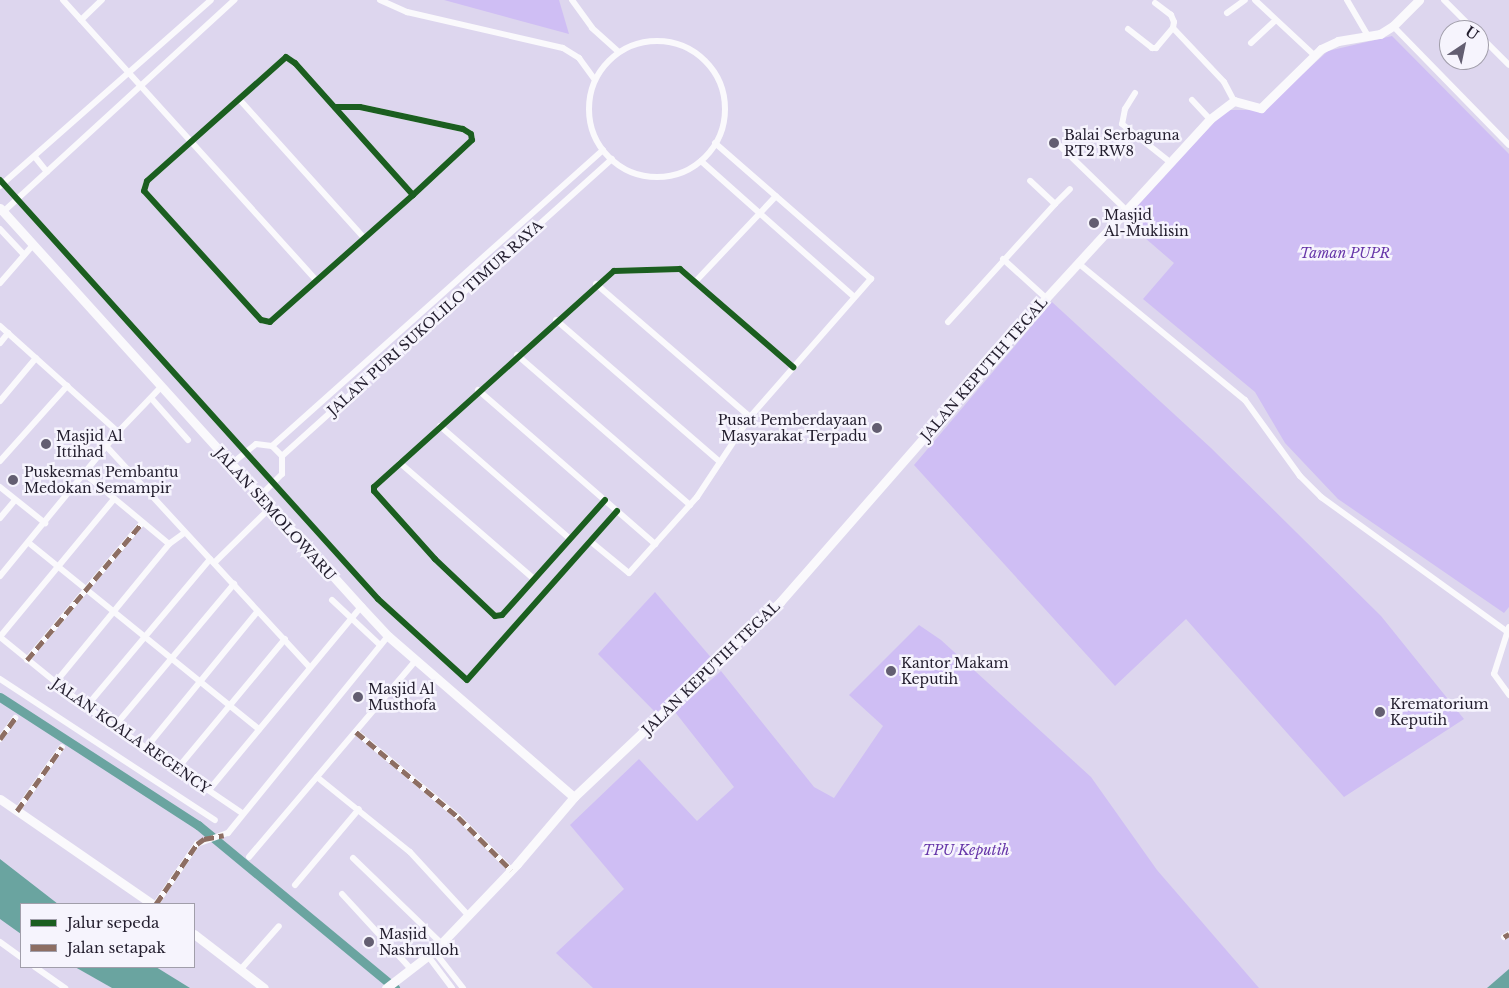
<!DOCTYPE html>
<style>
body{margin:0}
#map{position:relative;width:1509px;height:988px;overflow:hidden;background:#ddd6ee;font-family:"Libre Baskerville",serif}
div>[style]{position:absolute}
.green>*{inset:0;background:#cfbef4}
.water>*{inset:0;background:#6aa4a0}
.canal>*{height:9px;margin:-4.5px;padding:0 4.5px;transform-origin:4.5px;border-radius:4.5px;background:#6aa4a0}
.street>*{height:6px;margin:-3px;padding:0 3px;transform-origin:3px;border-radius:3px;background:#faf9fc}
.street>.ring{margin:-3px;padding:0;box-sizing:content-box;background:none;border:6px solid #faf9fc;border-radius:50%}
.secondary>*{height:9px;margin:-4.5px;padding:0 4.5px;transform-origin:4.5px;border-radius:4.5px;background:#faf9fc}
.quiet>*{height:5px;margin-top:-2.5px;transform-origin:0;background:repeating-linear-gradient(90deg,#8d6e63 0 10px,transparent 0 15px)}
.cycleway>*{height:6px;margin:-3px;padding:0 3px;transform-origin:3px;border-radius:3px;background:#1b5e20}
.dots>*{width:14px;height:14px;translate:-50% -50%;box-sizing:border-box;border:2px solid #f6f4fd;border-radius:50%}
span{translate:-50% -50%;white-space:nowrap;text-align:center;line-height:1.15;-webkit-text-stroke:5px #f6f4fd;paint-order:stroke}
.poi-label{font-size:14px;color:#221d2d}
.left{translate:0 -50%;text-align:left}
.right{translate:-100% -50%;text-align:right}
.park-label{font-size:14px;color:#6737a9;font-style:italic}
.street-label{font-size:14px;color:#221d2d}
.legend{position:absolute;left:20px;top:903px;width:175px;height:65px;box-sizing:border-box;background:#f6f4fd;border:1px solid #a19eaa;margin:0;padding:6px 9px;list-style:none;font-size:15px;color:#221d2d}
.legend li{display:flex;align-items:center;gap:10px;height:25px}
.legend b{width:25px;border:1px solid #a19eaa}
.north{position:absolute;left:1439px;top:20px;width:50px;height:50px;box-sizing:border-box;background:#f6f4fd;border:1px solid #a19eaa;border-radius:50%;rotate:34deg;font-size:14px;font-weight:700;line-height:20px;text-align:center;color:#221d2d}
.north::after{content:'';display:block;margin:auto;width:18px;height:22px;background:#635e71;clip-path:polygon(50% 0,100% 100%,50% 72%,0 100%)}
</style>
<div id="map">
<div class="green">
<i style="clip-path:polygon(444px 0,559px 0,569px 34px)"></i>
<i style="clip-path:polygon(1392px 36px,1509px 154px,1509px 607px,1504px 613px,1338px 499px,1285px 443px,1255px 392px,1143px 299px,1174px 263px,1123px 219px,1226px 110px,1263px 110px,1328px 51px)"></i>
<i style="clip-path:polygon(1052px 302px,1211px 448px,1381px 616px,1464px 719px,1344px 797px,1186px 619px,1115px 686px,914px 465px)"></i>
<i style="clip-path:polygon(655px 592px,714px 661px,656px 713px,598px 654px)"></i>
<i style="clip-path:polygon(919px 625px,941px 640px,1091px 777px,1157px 870px,1259px 988px,593px 988px,556px 953px,624px 889px,570px 825px,639px 759px,697px 821px,734px 787px,675px 712px,721px 671px,814px 787px,834px 798px,883px 726px,849px 695px)"></i>
</div>
<div class="water">
<i style="clip-path:polygon(0 859px,58px 904px,21px 904px,21px 934px,0 919px)"></i>
<i style="clip-path:polygon(75px 967px,156px 967px,190px 988px,112px 988px)"></i>
<i style="clip-path:polygon(1509px 969px,1509px 988px,1487px 988px)"></i>
</div>
<div class="canal">
<i style="left:0;top:697px;width:236px;rotate:32.9deg"></i>
<i style="left:198px;top:825px;width:256px;rotate:39.6deg"></i>
</div>
<div class="street">
<i style="left:63px;top:0;width:377px;rotate:47.9deg"></i>
<i style="left:380px;top:0;width:30px;rotate:24deg"></i>
<i style="left:407px;top:12px;width:160px;rotate:13deg"></i>
<i style="left:563px;top:48px;width:19px;rotate:32deg"></i>
<i style="left:579px;top:58px;width:27px;rotate:54deg"></i>
<i style="left:572px;top:0;width:34px;rotate:54deg"></i>
<i style="left:592px;top:28px;width:36px;rotate:42deg"></i>
<i style="left:1255px;top:0;width:79px;rotate:43deg"></i>
<i style="left:1347px;top:0;width:42px;rotate:59.7deg"></i>
<i style="left:1444px;top:0;width:42px;rotate:45deg"></i>
<i style="left:1227px;top:13px;width:22px;rotate:-36deg"></i>
<i style="left:81px;top:20px;width:29px;rotate:-44deg"></i>
<i style="left:1393px;top:26px;width:166px;rotate:45.7deg"></i>
<i style="left:1173px;top:28px;width:74px;rotate:46.6deg"></i>
<i style="left:1224px;top:82px;width:21px;rotate:62deg"></i>
<i style="left:1128px;top:29px;width:31px;rotate:38deg"></i>
<i style="left:1152px;top:48px;width:4px"></i>
<i style="left:1156px;top:48px;width:26px;rotate:-50deg"></i>
<i style="left:1173px;top:28px;width:6px;rotate:-81deg"></i>
<i style="left:1174px;top:22px;width:8px;rotate:-113deg"></i>
<i style="left:1171px;top:15px;width:20px;rotate:-143deg"></i>
<i style="left:1479px;top:35px;width:42px;rotate:45deg"></i>
<i class="ring" style="left:589px;top:41px;width:130px;height:130px"></i>
<i style="left:1251px;top:43px;width:33px;rotate:-43deg"></i>
<i style="left:1135px;top:93px;width:19px;rotate:122deg"></i>
<i style="left:1125px;top:109px;width:15px;rotate:101deg"></i>
<i style="left:1122px;top:124px;width:63px;rotate:38.5deg"></i>
<i style="left:239px;top:99px;width:187px;rotate:48deg"></i>
<i style="left:1192px;top:100px;width:26px;rotate:47deg"></i>
<i style="left:335px;top:107px;width:25px"></i>
<i style="left:360px;top:107px;width:105px;rotate:12.1deg"></i>
<i style="left:463px;top:129px;width:9px;rotate:32deg"></i>
<i style="left:471px;top:134px;width:6px;rotate:81deg"></i>
<i style="left:472px;top:140px;width:81px;rotate:137deg"></i>
<i style="left:413px;top:195px;width:191px;rotate:138.4deg"></i>
<i style="left:270px;top:322px;width:9px;rotate:-167deg"></i>
<i style="left:261px;top:320px;width:174px;rotate:-132.2deg"></i>
<i style="left:144px;top:191px;width:10px;rotate:-73deg"></i>
<i style="left:147px;top:181px;width:186px;rotate:-41.7deg"></i>
<i style="left:286px;top:57px;width:11px;rotate:34deg"></i>
<i style="left:295px;top:63px;width:177px;rotate:48.2deg"></i>
<i style="left:1060px;top:146px;width:93px;rotate:44.1deg"></i>
<i style="left:35px;top:157px;width:19px;rotate:51deg"></i>
<i style="left:701px;top:161px;width:205px;rotate:41.6deg"></i>
<i style="left:0;top:180px;width:564px;rotate:47.94deg"></i>
<i style="left:378px;top:599px;width:120px;rotate:42.3deg"></i>
<i style="left:467px;top:680px;width:226px;rotate:-48.4deg"></i>
<i style="left:0;top:186px;width:281px;rotate:-41.4deg"></i>
<i style="left:1055px;top:204px;width:21px;rotate:-45deg"></i>
<i style="left:3px;top:212px;width:314px;rotate:-42.5deg"></i>
<i style="left:0;top:229px;width:35px;rotate:47deg"></i>
<i style="left:1003px;top:259px;width:58px;rotate:42.2deg"></i>
<i style="left:1078px;top:263px;width:216px;rotate:39.4deg"></i>
<i style="left:1245px;top:400px;width:94px;rotate:54.1deg"></i>
<i style="left:1300px;top:476px;width:30px;rotate:45deg"></i>
<i style="left:1321px;top:497px;width:228px;rotate:35.9deg"></i>
<i style="left:695px;top:282px;width:118px;rotate:-46.7deg"></i>
<i style="left:0;top:283px;width:50px;rotate:-49deg"></i>
<i style="left:596px;top:284px;width:203px;rotate:40.8deg"></i>
<i style="left:556px;top:320px;width:217px;rotate:40.9deg"></i>
<i style="left:948px;top:322px;width:159px;rotate:-47.8deg"></i>
<i style="left:1055px;top:204px;width:34px;rotate:-137deg"></i>
<i style="left:0;top:326px;width:159px;rotate:41.9deg"></i>
<i style="left:0;top:343px;width:13px;rotate:-51deg"></i>
<i style="left:517px;top:355px;width:229px;rotate:40.9deg"></i>
<i style="left:478px;top:390px;width:235px;rotate:41deg"></i>
<i style="left:151px;top:398px;width:56px;rotate:48.6deg"></i>
<i style="left:0;top:401px;width:56px;rotate:-50.1deg"></i>
<i style="left:440px;top:426px;width:172px;rotate:41deg"></i>
<i style="left:272px;top:446px;width:444px;rotate:-41.8deg"></i>
<i style="left:107px;top:447px;width:299px;rotate:47.4deg"></i>
<i style="left:282px;top:456px;width:444px;rotate:-42deg"></i>
<i style="left:0;top:461px;width:101px;rotate:-48.2deg"></i>
<i style="left:400px;top:463px;width:177px;rotate:40.9deg"></i>
<i style="left:230px;top:465px;width:33px;rotate:-39deg"></i>
<i style="left:256px;top:444px;width:16px;rotate:7deg"></i>
<i style="left:272px;top:446px;width:14px;rotate:45deg"></i>
<i style="left:282px;top:456px;width:18px;rotate:90deg"></i>
<i style="left:282px;top:474px;width:33px;rotate:135deg"></i>
<i style="left:86px;top:475px;width:108px;rotate:39.7deg"></i>
<i style="left:169px;top:544px;width:19px;rotate:-36deg"></i>
<i style="left:0;top:487px;width:58px;rotate:38.7deg"></i>
<i style="left:114px;top:499px;width:179px;rotate:129.6deg"></i>
<i style="left:0;top:637px;width:111px;rotate:39.1deg"></i>
<i style="left:86px;top:707px;width:189px;rotate:34.2deg"></i>
<i style="left:605px;top:500px;width:154px;rotate:131.8deg"></i>
<i style="left:502px;top:615px;width:7px;rotate:172deg"></i>
<i style="left:495px;top:616px;width:83px;rotate:-136.5deg"></i>
<i style="left:435px;top:559px;width:91px;rotate:-131.9deg"></i>
<i style="left:374px;top:491px;width:4px;rotate:-90deg"></i>
<i style="left:374px;top:487px;width:323px;rotate:-42deg"></i>
<i style="left:614px;top:271px;width:66px;rotate:-1.7deg"></i>
<i style="left:680px;top:269px;width:150px;rotate:40.9deg"></i>
<i style="left:0;top:518px;width:23px;rotate:-50deg"></i>
<i style="left:590px;top:541px;width:50px;rotate:39.4deg"></i>
<i style="left:629px;top:573px;width:102px;rotate:-48.2deg"></i>
<i style="left:697px;top:497px;width:96px;rotate:-56.5deg"></i>
<i style="left:750px;top:417px;width:184px;rotate:-48.8deg"></i>
<i style="left:871px;top:279px;width:207px;rotate:-138.9deg"></i>
<i style="left:29px;top:543px;width:296px;rotate:39deg"></i>
<i style="left:214px;top:563px;width:78px;rotate:-44.5deg"></i>
<i style="left:0;top:576px;width:186px;rotate:-50.7deg"></i>
<i style="left:118px;top:432px;width:61px;rotate:-46.3deg"></i>
<i style="left:332px;top:600px;width:66px;rotate:43.2deg"></i>
<i style="left:1509px;top:627px;width:49px;rotate:107.7deg"></i>
<i style="left:1494px;top:674px;width:26px;rotate:54deg"></i>
<i style="left:27px;top:660px;width:179px;rotate:-50deg"></i>
<i style="left:0;top:679px;width:257px;rotate:33.3deg"></i>
<i style="left:55px;top:683px;width:180px;rotate:-50.6deg"></i>
<i style="left:86px;top:707px;width:193px;rotate:-50deg"></i>
<i style="left:114px;top:727px;width:187px;rotate:-50deg"></i>
<i style="left:356px;top:732px;width:133px;rotate:39.8deg"></i>
<i style="left:458px;top:817px;width:75px;rotate:45deg"></i>
<i style="left:0;top:739px;width:26px;rotate:-54deg"></i>
<i style="left:145px;top:749px;width:178px;rotate:-50.7deg"></i>
<i style="left:177px;top:769px;width:169px;rotate:-50.3deg"></i>
<i style="left:317px;top:777px;width:119px;rotate:38.9deg"></i>
<i style="left:410px;top:852px;width:86px;rotate:47.4deg"></i>
<i style="left:209px;top:790px;width:238px;rotate:-50.3deg"></i>
<i style="left:17px;top:811px;width:78px;rotate:-54.9deg"></i>
<i style="left:249px;top:857px;width:258px;rotate:-49.7deg"></i>
<i style="left:353px;top:858px;width:121px;rotate:44deg"></i>
<i style="left:295px;top:885px;width:99px;rotate:-49.9deg"></i>
<i style="left:342px;top:894px;width:100px;rotate:47.4deg"></i>
<i style="left:156px;top:904px;width:73px;rotate:-55.7deg"></i>
<i style="left:197px;top:844px;width:33px;rotate:-20deg"></i>
<i style="left:228px;top:833px;width:254px;rotate:-50.9deg"></i>
<i style="left:1504px;top:937px;width:6px;rotate:-31deg"></i>
<i style="left:0;top:942px;width:26px;rotate:36deg"></i>
<i style="left:434px;top:951px;width:47px;rotate:51.9deg"></i>
<i style="left:428px;top:956px;width:40px;rotate:53deg"></i>
<i style="left:35px;top:967px;width:37px;rotate:35deg"></i>
<i style="left:241px;top:969px;width:57px;rotate:-48.5deg"></i>
</div>
<div class="secondary">
<i style="left:0;top:208px;width:538px;rotate:47.86deg"></i>
<i style="left:361px;top:607px;width:40px;rotate:47deg"></i>
<i style="left:388px;top:636px;width:246px;rotate:40.9deg"></i>
<i style="left:0;top:799px;width:185px;rotate:34.6deg"></i>
<i style="left:194px;top:934px;width:88px;rotate:37.6deg"></i>
<i style="left:386px;top:988px;width:61px;rotate:-37.6deg"></i>
<i style="left:434px;top:951px;width:120px;rotate:-46.3deg"></i>
<i style="left:517px;top:864px;width:88px;rotate:-49.6deg"></i>
<i style="left:574px;top:797px;width:284px;rotate:-43.4deg"></i>
<i style="left:780px;top:602px;width:404px;rotate:-48.8deg"></i>
<i style="left:1046px;top:298px;width:243px;rotate:-47.5deg"></i>
<i style="left:1210px;top:119px;width:30px;rotate:-37deg"></i>
<i style="left:1234px;top:101px;width:28px;rotate:15deg"></i>
<i style="left:1261px;top:108px;width:84px;rotate:-44.5deg"></i>
<i style="left:1321px;top:49px;width:19px;rotate:-25deg"></i>
<i style="left:1338px;top:41px;width:43px;rotate:-9.5deg"></i>
<i style="left:1380px;top:34px;width:15px;rotate:-32deg"></i>
<i style="left:1393px;top:26px;width:37px;rotate:-45deg"></i>
</div>
<div class="quiet">
<i style="left:27px;top:660px;width:179px;rotate:-50deg"></i>
<i style="left:356px;top:732px;width:133px;rotate:39.8deg"></i>
<i style="left:458px;top:817px;width:75px;rotate:45deg"></i>
<i style="left:0;top:739px;width:26px;rotate:-54deg"></i>
<i style="left:17px;top:811px;width:78px;rotate:-54.9deg"></i>
<i style="left:156px;top:904px;width:73px;rotate:-55.7deg"></i>
<i style="left:197px;top:844px;width:9px;rotate:-36deg"></i>
<i style="left:204px;top:839px;width:20px;rotate:-11deg"></i>
<i style="left:1504px;top:937px;width:6px;rotate:-31deg"></i>
</div>
<div class="cycleway">
<i style="left:335px;top:107px;width:25px"></i>
<i style="left:360px;top:107px;width:105px;rotate:12.1deg"></i>
<i style="left:463px;top:129px;width:9px;rotate:32deg"></i>
<i style="left:471px;top:134px;width:6px;rotate:81deg"></i>
<i style="left:472px;top:140px;width:81px;rotate:137deg"></i>
<i style="left:413px;top:195px;width:191px;rotate:138.4deg"></i>
<i style="left:270px;top:322px;width:9px;rotate:-167deg"></i>
<i style="left:261px;top:320px;width:174px;rotate:-132.2deg"></i>
<i style="left:144px;top:191px;width:10px;rotate:-73deg"></i>
<i style="left:147px;top:181px;width:186px;rotate:-41.7deg"></i>
<i style="left:286px;top:57px;width:11px;rotate:34deg"></i>
<i style="left:295px;top:63px;width:177px;rotate:48.2deg"></i>
<i style="left:0;top:180px;width:564px;rotate:47.94deg"></i>
<i style="left:378px;top:599px;width:120px;rotate:42.3deg"></i>
<i style="left:467px;top:680px;width:226px;rotate:-48.4deg"></i>
<i style="left:605px;top:500px;width:154px;rotate:131.8deg"></i>
<i style="left:502px;top:615px;width:7px;rotate:172deg"></i>
<i style="left:495px;top:616px;width:83px;rotate:-136.5deg"></i>
<i style="left:435px;top:559px;width:91px;rotate:-131.9deg"></i>
<i style="left:374px;top:491px;width:4px;rotate:-90deg"></i>
<i style="left:374px;top:487px;width:323px;rotate:-42deg"></i>
<i style="left:614px;top:271px;width:66px;rotate:-1.7deg"></i>
<i style="left:680px;top:269px;width:150px;rotate:40.9deg"></i>
</div>
<div class="dots">
<i style="left:1054px;top:143px;background:#635e71"></i>
<i style="left:1094px;top:223px;background:#635e71"></i>
<i style="left:877px;top:428px;background:#635e71"></i>
<i style="left:46px;top:444px;background:#635e71"></i>
<i style="left:13px;top:480px;background:#635e71"></i>
<i style="left:891px;top:671px;background:#635e71"></i>
<i style="left:358px;top:697px;background:#635e71"></i>
<i style="left:1380px;top:712px;background:#635e71"></i>
<i style="left:369px;top:942px;background:#635e71"></i>
</div>
<div class="poi-label">
<span class="left" style="left:1064px;top:143px">Balai Serbaguna<br>RT2 RW8</span>
<span class="left" style="left:1104px;top:223px">Masjid<br>Al-Muklisin</span>
<span class="right" style="left:867px;top:428px">Pusat Pemberdayaan<br>Masyarakat Terpadu</span>
<span class="left" style="left:56px;top:444px">Masjid Al<br>Ittihad</span>
<span class="left" style="left:24px;top:480px">Puskesmas Pembantu<br>Medokan Semampir</span>
<span class="left" style="left:901px;top:671px">Kantor Makam<br>Keputih</span>
<span class="left" style="left:368px;top:697px">Masjid Al<br>Musthofa</span>
<span class="left" style="left:1390px;top:712px">Krematorium<br>Keputih</span>
<span class="left" style="left:379px;top:942px">Masjid<br>Nashrulloh</span>
</div>
<div class="park-label">
<span style="left:1345px;top:253px">Taman PUPR</span>
<span style="left:966px;top:850px">TPU Keputih</span>
</div>
<div class="street-label">
<span style="left:435px;top:318px;rotate:-42deg">JALAN PURI SUKOLILO TIMUR RAYA</span>
<span style="left:984px;top:369px;rotate:-49deg">JALAN KEPUTIH TEGAL</span>
<span style="left:275px;top:514px;rotate:48deg">JALAN SEMOLOWARU</span>
<span style="left:711px;top:668px;rotate:-44deg">JALAN KEPUTIH TEGAL</span>
<span style="left:131px;top:736px;rotate:35deg">JALAN KOALA REGENCY</span>
</div>
<ul class="legend">
<li><b style="height:6px;background:#1b5e20"></b>Jalur sepeda</li>
<li><b style="height:6px;background:#8d6e63"></b>Jalan setapak</li>
</ul>
<div class="north">U</div>
</div>
